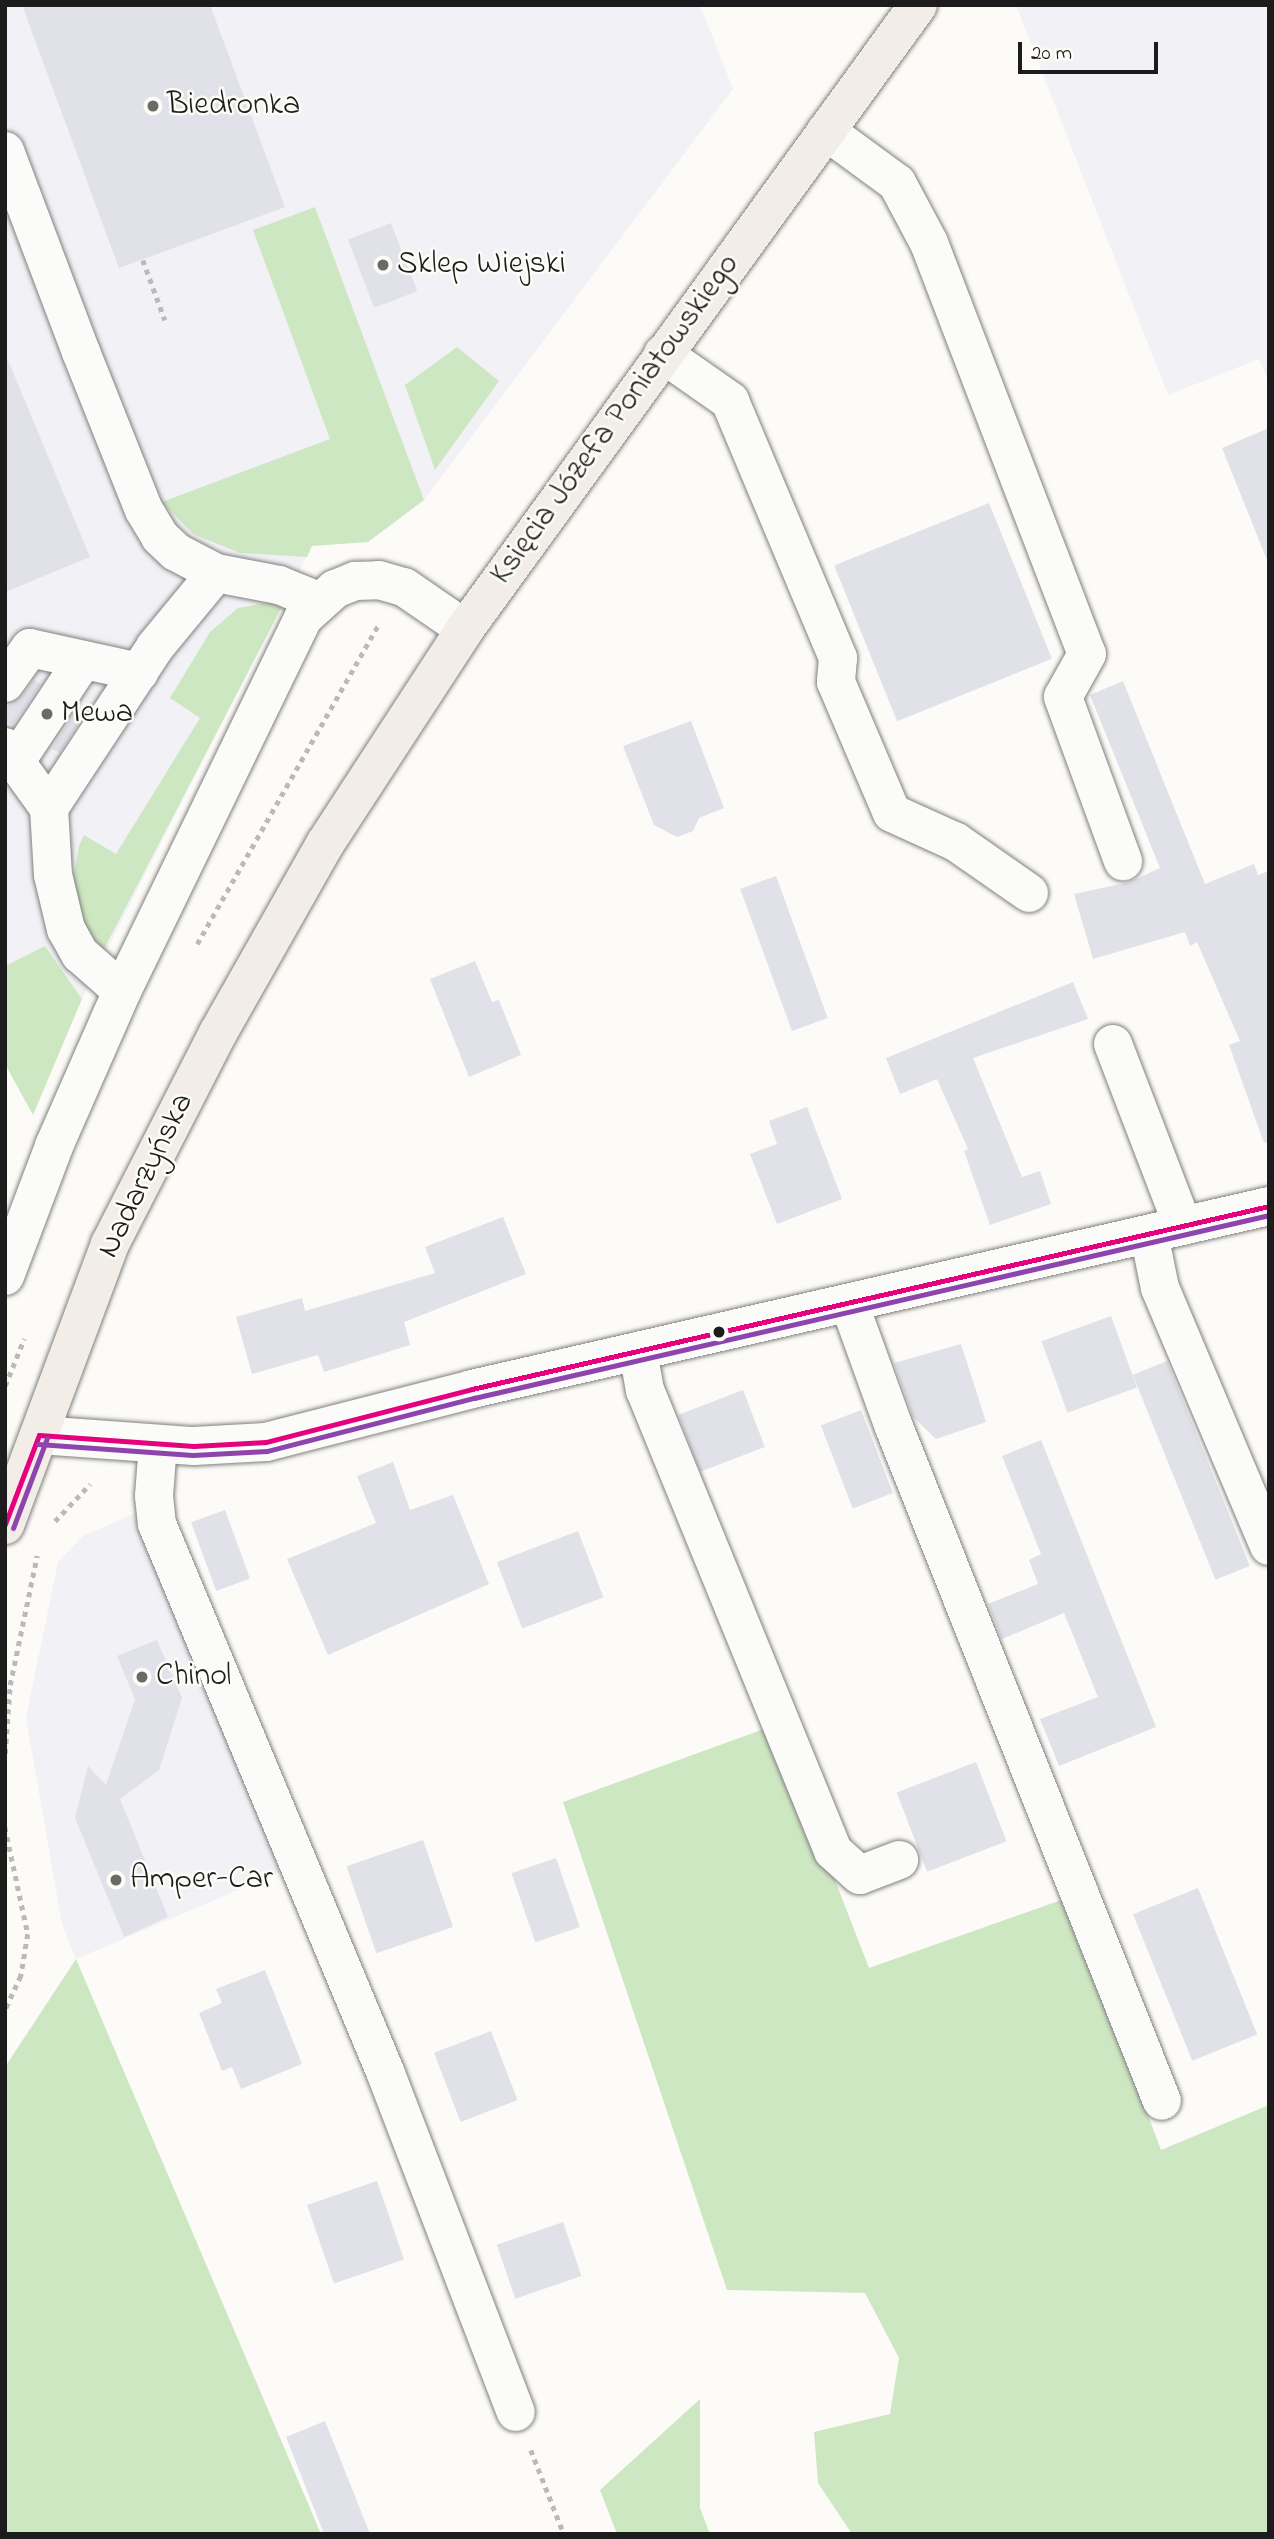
<!DOCTYPE html>
<meta charset="utf-8">
<style>
body{margin:0}
#map{position:relative;width:1274px;height:2539px;overflow:hidden;background:#fcfbf8;font-family:"Indie Flower",sans-serif}
div>[style]{position:absolute}
.built>*{inset:0;background:#f1f1f6}
.green>*{inset:0;background:#cee7c3}
.building>*{inset:0;background:#e0e1e9;transform-origin:0 0}
.path>*{height:4.5px;margin-top:-2.25px;transform-origin:0;background:repeating-linear-gradient(90deg,#bbbab8 0 5px,transparent 0 10px)}
.roads{filter:drop-shadow(0 0 2px #81807f) drop-shadow(0 0 2px #81807f)}
.minor>*{height:38px;margin:-19px;padding:0 19px;transform-origin:19px;border-radius:19px;background:#fbfbf9}
.major>*{height:38px;margin:-19px;padding:0 19px;transform-origin:19px;border-radius:19px;background:#f2eee7}
.bus-1>*{height:5px;margin:-2.5px;padding:0 2.5px;transform-origin:2.5px;border-radius:2.5px;background:#e5007d}
.bus-2>*{height:5px;margin:-2.5px;padding:0 2.5px;transform-origin:2.5px;border-radius:2.5px;background:#8e44ad}
.dots>*{width:19px;height:19px;translate:-50% -50%;box-sizing:border-box;border:4px solid #fdfcf7;border-radius:50%}
span{translate:-50% -50%;white-space:nowrap;text-align:center;line-height:1.15;-webkit-text-stroke:5px #fdfcf7;paint-order:stroke}
.poi-label{font-size:32px;color:#1c1c1c}
.left{translate:0 -50%;text-align:left}
.street-label{font-size:32px;color:#1c1c1c}
.frame{position:absolute;inset:0;border:7px solid #1c1c1c;pointer-events:none}
.scale{position:absolute;left:1018px;top:42px;width:140px;height:32px;box-sizing:border-box;border:4px solid #1c1c1c;border-top:0;padding-left:9px;font-size:21px;line-height:24px;white-space:nowrap;color:#1c1c1c;-webkit-text-stroke:5px #fdfcf7;paint-order:stroke}
</style>
<div id="map">
<div class="built">
<i style="clip-path:polygon(5px 5px,700px 5px,733px 89px,424px 500px,368px 542px,312px 546px,82px 999px,45px 946px,5px 966px)"></i>
<i style="clip-path:polygon(1016px 5px,1269px 5px,1269px 383px,1259px 359px,1168px 395px)"></i>
<i style="clip-path:polygon(138px 1512px,283px 1871px,76px 1959px,62px 1924px,26px 1718px,58px 1562px,83px 1536px)"></i>
</div>
<div class="green">
<i style="clip-path:polygon(315px 207px,424px 500px,368px 542px,312px 546px,307px 557px,240px 553px,193px 534px,162px 502px,330px 439px,253px 230px)"></i>
<i style="clip-path:polygon(457px 347px,499px 381px,435px 470px,405px 385px)"></i>
<i style="clip-path:polygon(286px 599px,100px 957px,89px 938px,72px 885px,79px 846px,84px 835px,116px 854px,200px 718px,170px 698px,210px 632px,238px 608px)"></i>
<i style="clip-path:polygon(45px 946px,82px 999px,33px 1115px,5px 1064px,5px 966px)"></i>
<i style="clip-path:polygon(775px 1725px,869px 1968px,1067px 1898px,1161px 2150px,1269px 2105px,1269px 2534px,852px 2534px,818px 2483px,814px 2432px,890px 2414px,899px 2358px,865px 2293px,727px 2290px,563px 1802px)"></i>
<i style="clip-path:polygon(76px 1959px,321px 2534px,5px 2534px,5px 2067px)"></i>
<i style="clip-path:polygon(700px 2399px,700px 2508px,710px 2534px,617px 2534px,600px 2490px)"></i>
</div>
<div class="building">
<i style="clip-path:polygon(22px 5px,210px 5px,285px 207px,119px 268px)"></i>
<i style="left:391px;top:223px;width:73px;height:46px;rotate:69deg"></i>
<i style="clip-path:polygon(5px 353px,90px 557px,5px 592px)"></i>
<i style="clip-path:polygon(1269px 428px,1269px 560px,1267px 560px,1222px 448px)"></i>
<i style="left:989px;top:503px;width:168px;height:167px;rotate:68deg"></i>
<i style="clip-path:polygon(34px 680px,41px 684px,13px 725px,5px 721px,5px 708px,22px 696px)"></i>
<i style="clip-path:polygon(1123px 681px,1205px 884px,1254px 864px,1258px 875px,1269px 871px,1269px 1142px,1264px 1143px,1229px 1045px,1240px 1041px,1197px 942px,1190px 946px,1185px 932px,1093px 959px,1074px 894px,1130px 882px,1160px 868px,1090px 695px)"></i>
<i style="left:78px;top:707px;width:9px;height:49px;rotate:32deg"></i>
<i style="clip-path:polygon(691px 721px,724px 808px,699px 818px,693px 831px,677px 837px,654px 825px,623px 746px)"></i>
<i style="left:776px;top:876px;width:151px;height:38px;rotate:70deg"></i>
<i style="clip-path:polygon(475px 961px,492px 1002px,499px 1000px,521px 1055px,469px 1077px,430px 979px)"></i>
<i style="clip-path:polygon(1073px 982px,1088px 1019px,973px 1058px,1022px 1177px,1040px 1171px,1051px 1204px,990px 1225px,964px 1151px,968px 1149px,937px 1079px,900px 1094px,886px 1058px)"></i>
<i style="clip-path:polygon(807px 1107px,842px 1199px,777px 1224px,750px 1154px,777px 1144px,769px 1121px)"></i>
<i style="clip-path:polygon(503px 1217px,526px 1274px,404px 1322px,410px 1345px,324px 1372px,318px 1355px,252px 1374px,236px 1317px,302px 1298px,305px 1311px,435px 1273px,425px 1247px)"></i>
<i style="left:1111px;top:1316px;width:76px;height:74px;rotate:70deg"></i>
<i style="clip-path:polygon(961px 1344px,986px 1422px,936px 1439px,913px 1417px,894px 1363px)"></i>
<i style="left:1167px;top:1361px;width:221px;height:37px;rotate:68deg"></i>
<i style="left:743px;top:1390px;width:61px;height:69px;rotate:69deg"></i>
<i style="left:861px;top:1410px;width:89px;height:43px;rotate:69deg"></i>
<i style="clip-path:polygon(1041px 1440px,1156px 1727px,1059px 1766px,1040px 1719px,1098px 1697px,1064px 1613px,1002px 1639px,988px 1604px,1038px 1584px,1029px 1560px,1041px 1554px,1002px 1456px)"></i>
<i style="clip-path:polygon(393px 1462px,410px 1510px,453px 1495px,489px 1584px,328px 1655px,287px 1559px,376px 1523px,357px 1476px)"></i>
<i style="left:225px;top:1510px;width:73px;height:36px;rotate:70deg"></i>
<i style="left:578px;top:1531px;width:71px;height:87px;rotate:69deg"></i>
<i style="clip-path:polygon(157px 1640px,182px 1698px,159px 1770px,120px 1799px,168px 1917px,124px 1937px,75px 1818px,88px 1766px,106px 1785px,135px 1699px,117px 1656px)"></i>
<i style="left:976px;top:1762px;width:85px;height:85px;rotate:69deg"></i>
<i style="left:423px;top:1840px;width:92px;height:81px;rotate:71deg"></i>
<i style="left:556px;top:1858px;width:73px;height:47px;rotate:71deg"></i>
<i style="left:1198px;top:1888px;width:158px;height:70px;rotate:68deg"></i>
<i style="clip-path:polygon(265px 1970px,302px 2064px,241px 2089px,232px 2067px,222px 2071px,199px 2013px,222px 2003px,216px 1989px)"></i>
<i style="left:491px;top:2031px;width:74px;height:61px;rotate:69deg"></i>
<i style="left:377px;top:2181px;width:83px;height:74px;rotate:71deg"></i>
<i style="left:563px;top:2222px;width:57px;height:70px;rotate:71deg"></i>
<i style="clip-path:polygon(325px 2421px,370px 2534px,324px 2534px,286px 2437px)"></i>
</div>
<div class="path">
<i style="left:143px;top:260px;width:64px;rotate:69.9deg"></i>
<i style="left:197px;top:944px;width:366px;rotate:-60.4deg"></i>
<i style="left:5px;top:1386px;width:51px;rotate:-68deg"></i>
<i style="left:55px;top:1521px;width:51px;rotate:-46.6deg"></i>
<i style="left:5px;top:1754px;width:69px;rotate:-85.9deg"></i>
<i style="left:10px;top:1685px;width:132px;rotate:-78.2deg"></i>
<i style="left:5px;top:1827px;width:109px;rotate:77.9deg"></i>
<i style="left:28px;top:1934px;width:43px;rotate:99.5deg"></i>
<i style="left:21px;top:1976px;width:38px;rotate:115deg"></i>
<i style="left:531px;top:2450px;width:90px;rotate:68.6deg"></i>
</div>
<div class="roads">
<div class="minor">
<i style="left:826px;top:131px;width:88px;rotate:36.2deg"></i>
<i style="left:897px;top:183px;width:68px;rotate:61.9deg"></i>
<i style="left:929px;top:243px;width:440px;rotate:69deg"></i>
<i style="left:1087px;top:654px;width:49px;rotate:119.2deg"></i>
<i style="left:1063px;top:697px;width:175px;rotate:69.9deg"></i>
<i style="left:5px;top:151px;width:215px;rotate:69.3deg"></i>
<i style="left:81px;top:352px;width:170px;rotate:68.3deg"></i>
<i style="left:144px;top:510px;width:31px;rotate:59deg"></i>
<i style="left:160px;top:537px;width:22px;rotate:43deg"></i>
<i style="left:176px;top:552px;width:45px;rotate:27.7deg"></i>
<i style="left:216px;top:573px;width:64px;rotate:10.8deg"></i>
<i style="left:279px;top:585px;width:42px;rotate:22.3deg"></i>
<i style="left:663px;top:354px;width:82px;rotate:35deg"></i>
<i style="left:730px;top:401px;width:279px;rotate:67.2deg"></i>
<i style="left:838px;top:658px;width:24px;rotate:95deg"></i>
<i style="left:836px;top:682px;width:142px;rotate:66.9deg"></i>
<i style="left:892px;top:813px;width:70px;rotate:24.4deg"></i>
<i style="left:956px;top:842px;width:89px;rotate:34.9deg"></i>
<i style="left:5px;top:683px;width:43px;rotate:-54.5deg"></i>
<i style="left:30px;top:648px;width:112px;rotate:12.4deg"></i>
<i style="left:5px;top:747px;width:75px;rotate:54.2deg"></i>
<i style="left:49px;top:808px;width:67px;rotate:86.6deg"></i>
<i style="left:53px;top:875px;width:56px;rotate:76.5deg"></i>
<i style="left:66px;top:929px;width:29px;rotate:61deg"></i>
<i style="left:80px;top:954px;width:56px;rotate:41.4deg"></i>
<i style="left:16px;top:761px;width:121px;rotate:-56.4deg"></i>
<i style="left:49px;top:808px;width:193px;rotate:-56.6deg"></i>
<i style="left:155px;top:647px;width:96px;rotate:-50.5deg"></i>
<i style="left:1113px;top:1044px;width:195px;rotate:69deg"></i>
<i style="left:1149px;top:1234px;width:55px;rotate:78.5deg"></i>
<i style="left:1160px;top:1288px;width:280px;rotate:67.1deg"></i>
<i style="left:5px;top:1276px;width:139px;rotate:-69.3deg"></i>
<i style="left:54px;top:1146px;width:169px;rotate:-66.3deg"></i>
<i style="left:122px;top:991px;width:415px;rotate:-64.1deg"></i>
<i style="left:303px;top:618px;width:43px;rotate:-42.2deg"></i>
<i style="left:335px;top:589px;width:22px;rotate:-22deg"></i>
<i style="left:355px;top:581px;width:24px;rotate:-2deg"></i>
<i style="left:379px;top:580px;width:26px;rotate:16deg"></i>
<i style="left:404px;top:587px;width:74px;rotate:34.5deg"></i>
<i style="left:849px;top:1303px;width:132px;rotate:70.1deg"></i>
<i style="left:894px;top:1427px;width:725px;rotate:68.32deg"></i>
<i style="left:638px;top:1351px;width:40px;rotate:80deg"></i>
<i style="left:645px;top:1390px;width:498px;rotate:67.8deg"></i>
<i style="left:833px;top:1851px;width:36px;rotate:42deg"></i>
<i style="left:860px;top:1875px;width:42px;rotate:-21deg"></i>
<i style="left:39px;top:1435px;width:155px;rotate:4.1deg"></i>
<i style="left:194px;top:1446px;width:72px;rotate:-3.2deg"></i>
<i style="left:266px;top:1442px;width:213px;rotate:-14.4deg"></i>
<i style="left:472px;top:1389px;width:818px;rotate:-12.93deg"></i>
<i style="left:158px;top:1444px;width:52px;rotate:94.4deg"></i>
<i style="left:154px;top:1496px;width:28px;rotate:84deg"></i>
<i style="left:157px;top:1524px;width:596px;rotate:67.39deg"></i>
<i style="left:386px;top:2074px;width:362px;rotate:69deg"></i>
</div>
<div class="major">
<i style="left:5px;top:1525px;width:300px;rotate:-69.5deg"></i>
<i style="left:110px;top:1244px;width:237px;rotate:-62.9deg"></i>
<i style="left:218px;top:1033px;width:217px;rotate:-60.5deg"></i>
<i style="left:325px;top:844px;width:257px;rotate:-56.9deg"></i>
<i style="left:465px;top:629px;width:771px;rotate:-54.02deg"></i>
</div>
</div>
<div class="bus-1">
<i style="left:39px;top:1435px;width:155px;rotate:4.1deg"></i>
<i style="left:194px;top:1446px;width:72px;rotate:-3.2deg"></i>
<i style="left:266px;top:1442px;width:213px;rotate:-14.4deg"></i>
<i style="left:472px;top:1389px;width:818px;rotate:-12.93deg"></i>
<i style="left:5px;top:1524px;width:95px;rotate:-69.1deg"></i>
</div>
<div class="bus-2">
<i style="left:38px;top:1444px;width:155px;rotate:4.1deg"></i>
<i style="left:193px;top:1455px;width:74px;rotate:-3.1deg"></i>
<i style="left:267px;top:1451px;width:214px;rotate:-14.4deg"></i>
<i style="left:474px;top:1398px;width:816px;rotate:-12.96deg"></i>
<i style="left:13px;top:1528px;width:96px;rotate:-69.3deg"></i>
</div>
<div class="dots">
<i style="left:153px;top:106px;background:#6a6a69"></i>
<i style="left:383px;top:265px;background:#6a6a69"></i>
<i style="left:47px;top:714px;background:#6a6a69"></i>
<i style="left:719px;top:1332px;background:#1c1c1c"></i>
<i style="left:142px;top:1677px;background:#6a6a69"></i>
<i style="left:116px;top:1880px;background:#6a6a69"></i>
</div>
<div class="poi-label">
<span class="left" style="left:167px;top:106px">Biedronka</span>
<span class="left" style="left:397px;top:265px">Sklep Wiejski</span>
<span class="left" style="left:61px;top:714px">Mewa</span>
<span class="left" style="left:156px;top:1677px">Chinol</span>
<span class="left" style="left:130px;top:1880px">Amper-Car</span>
</div>
<div class="street-label">
<span style="left:616px;top:420px;rotate:-54deg">Księcia Józefa Poniatowskiego</span>
<span style="left:147px;top:1176px;rotate:-64deg">Nadarzyńska</span>
</div>
<div class="frame"></div>
<div class="scale">20 m</div>
</div>
